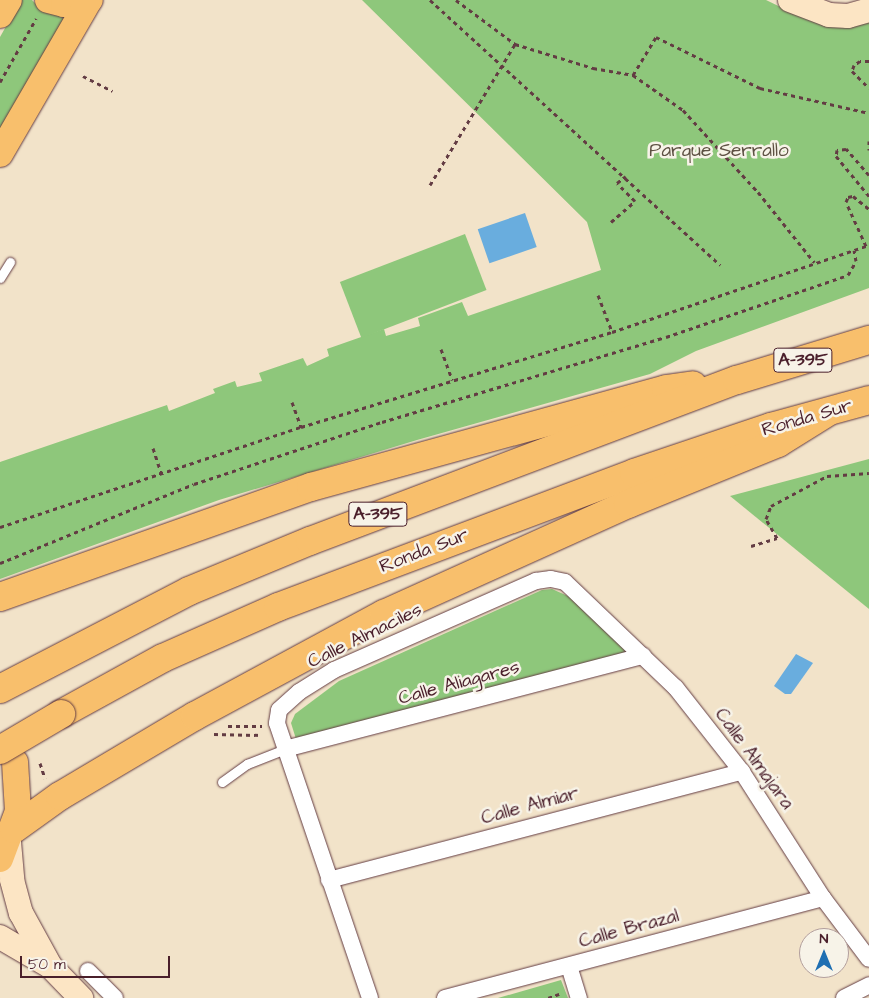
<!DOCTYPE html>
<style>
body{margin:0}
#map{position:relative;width:869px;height:998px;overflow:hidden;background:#f2e3c9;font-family:"Architects Daughter",sans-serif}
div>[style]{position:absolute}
.green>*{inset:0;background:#8ec77b;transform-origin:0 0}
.water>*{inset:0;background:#69adde;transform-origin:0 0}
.path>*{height:3px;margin-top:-1.5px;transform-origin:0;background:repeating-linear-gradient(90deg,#633c43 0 4px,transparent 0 8px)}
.roads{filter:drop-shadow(0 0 1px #633c43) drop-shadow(0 0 1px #633c43)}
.lane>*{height:9px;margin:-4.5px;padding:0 4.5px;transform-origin:4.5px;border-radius:4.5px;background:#fff}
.street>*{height:16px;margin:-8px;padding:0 8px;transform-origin:8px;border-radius:8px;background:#fff}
.secondary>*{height:24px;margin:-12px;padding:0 12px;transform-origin:12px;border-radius:12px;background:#fce5c4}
.primary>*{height:26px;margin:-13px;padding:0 13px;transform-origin:13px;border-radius:13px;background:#f8bf6c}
.highway>*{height:28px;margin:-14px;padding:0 14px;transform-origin:14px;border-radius:14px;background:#f8bf6c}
.bridges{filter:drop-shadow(0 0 1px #633c43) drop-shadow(0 0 1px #633c43)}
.highway-bridge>*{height:28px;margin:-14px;padding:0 14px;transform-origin:14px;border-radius:14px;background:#f8bf6c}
span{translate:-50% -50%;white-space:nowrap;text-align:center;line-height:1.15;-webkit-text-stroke:5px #f7f3e8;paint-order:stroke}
.shield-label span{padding:1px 4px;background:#f7f3e8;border:1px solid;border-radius:4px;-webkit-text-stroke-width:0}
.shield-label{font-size:18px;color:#4a1f2b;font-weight:700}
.park-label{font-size:19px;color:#5e5143}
.street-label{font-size:19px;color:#4a1f2b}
.north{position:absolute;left:799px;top:928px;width:50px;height:50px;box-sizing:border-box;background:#f7f3e8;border:1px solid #b29e9c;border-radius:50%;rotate:0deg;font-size:14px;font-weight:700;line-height:20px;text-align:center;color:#4a1f2b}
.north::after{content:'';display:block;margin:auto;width:18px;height:22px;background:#1f6fb2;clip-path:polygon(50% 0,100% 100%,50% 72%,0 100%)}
.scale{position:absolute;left:20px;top:956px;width:150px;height:22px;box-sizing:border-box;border:2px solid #4a1f2b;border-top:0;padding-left:6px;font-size:15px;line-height:18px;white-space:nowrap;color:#4a1f2b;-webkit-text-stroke:4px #f7f3e8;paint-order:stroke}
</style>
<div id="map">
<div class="green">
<i style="clip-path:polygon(21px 0,32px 0,39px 7px,68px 15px,0 132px,0 37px)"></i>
<i style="clip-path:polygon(362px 0,766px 0,795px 14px,869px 22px,869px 288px,696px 351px,650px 374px,417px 440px,219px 500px,0 579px,0 462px,167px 405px,169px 411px,215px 393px,213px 389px,235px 381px,237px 387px,262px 381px,259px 373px,303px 358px,307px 366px,329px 356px,327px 349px,384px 329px,386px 336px,420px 326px,418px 318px,462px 302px,468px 316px,601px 270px,587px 222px)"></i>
<i style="left:465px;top:234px;width:60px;height:134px;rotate:69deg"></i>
<i style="clip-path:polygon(869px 459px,869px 609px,730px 496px)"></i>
<i style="clip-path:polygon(552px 589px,570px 597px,630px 652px,296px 739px,291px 723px,295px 714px,339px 681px,542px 590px)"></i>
<i style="clip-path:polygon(561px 980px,568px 998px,498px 998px)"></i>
</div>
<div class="water">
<i style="left:525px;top:213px;width:36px;height:50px;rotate:71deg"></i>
<i style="clip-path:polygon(796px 654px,813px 663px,791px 694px,785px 694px,774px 686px)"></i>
</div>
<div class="path">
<i style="left:430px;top:0;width:393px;rotate:42.4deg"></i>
<i style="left:456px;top:0;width:74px;rotate:36.7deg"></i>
<i style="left:515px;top:44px;width:82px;rotate:17.1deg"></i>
<i style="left:593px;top:68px;width:41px;rotate:9.9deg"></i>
<i style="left:633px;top:75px;width:61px;rotate:35deg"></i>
<i style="left:683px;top:110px;width:111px;rotate:47.6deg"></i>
<i style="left:758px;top:192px;width:90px;rotate:51.3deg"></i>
<i style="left:869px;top:61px;width:9px;rotate:180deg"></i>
<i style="left:860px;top:61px;width:7px;rotate:146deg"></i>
<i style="left:854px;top:65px;width:6px;rotate:108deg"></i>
<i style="left:852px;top:71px;width:24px;rotate:45deg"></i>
<i style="left:633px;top:75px;width:44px;rotate:-58.8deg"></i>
<i style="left:656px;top:37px;width:116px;rotate:26.1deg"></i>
<i style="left:760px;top:88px;width:112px;rotate:12.9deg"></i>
<i style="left:83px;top:76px;width:33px;rotate:27deg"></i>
<i style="left:0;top:82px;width:73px;rotate:-60.3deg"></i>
<i style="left:869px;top:141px;width:9px;rotate:90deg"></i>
<i style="left:869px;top:175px;width:35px;rotate:-131deg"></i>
<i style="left:846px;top:149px;width:9px;rotate:174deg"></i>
<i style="left:837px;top:150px;width:6px;rotate:99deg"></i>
<i style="left:836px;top:156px;width:52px;rotate:50.5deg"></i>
<i style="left:430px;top:185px;width:165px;rotate:-58.9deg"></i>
<i style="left:611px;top:222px;width:32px;rotate:-41deg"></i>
<i style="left:635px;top:201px;width:25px;rotate:-135deg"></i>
<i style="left:617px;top:183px;width:11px;rotate:-38deg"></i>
<i style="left:866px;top:246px;width:48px;rotate:-114.4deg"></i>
<i style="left:846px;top:202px;width:5px;rotate:-68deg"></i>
<i style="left:848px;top:197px;width:5px;rotate:-11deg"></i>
<i style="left:853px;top:196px;width:21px;rotate:39deg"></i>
<i style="left:598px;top:295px;width:40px;rotate:69deg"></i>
<i style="left:441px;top:349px;width:33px;rotate:70deg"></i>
<i style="left:292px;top:402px;width:27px;rotate:70deg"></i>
<i style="left:153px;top:448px;width:26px;rotate:72deg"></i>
<i style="left:0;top:527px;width:317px;rotate:-18.4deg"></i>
<i style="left:301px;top:427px;width:325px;rotate:-17deg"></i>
<i style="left:612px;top:332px;width:271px;rotate:-18.7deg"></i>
<i style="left:751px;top:546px;width:27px;rotate:-17deg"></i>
<i style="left:777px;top:538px;width:22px;rotate:-120deg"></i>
<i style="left:766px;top:519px;width:14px;rotate:-69deg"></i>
<i style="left:771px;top:506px;width:64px;rotate:-28.2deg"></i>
<i style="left:827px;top:476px;width:42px;rotate:-4.1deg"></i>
<i style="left:0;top:563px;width:209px;rotate:-22.2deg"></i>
<i style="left:194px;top:484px;width:198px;rotate:-18.3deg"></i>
<i style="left:382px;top:422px;width:296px;rotate:-16.7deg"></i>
<i style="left:666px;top:337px;width:192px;rotate:-18.8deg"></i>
<i style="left:848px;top:275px;width:16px;rotate:-60deg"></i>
<i style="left:856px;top:261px;width:11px;rotate:-100deg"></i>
<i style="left:228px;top:726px;width:34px"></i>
<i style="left:214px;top:734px;width:48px;rotate:1.2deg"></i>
<i style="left:40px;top:763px;width:16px;rotate:72deg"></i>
<i style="left:548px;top:998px;width:12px;rotate:-20deg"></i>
</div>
<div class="roads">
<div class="lane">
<i style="left:0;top:278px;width:19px;rotate:-58deg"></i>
<i style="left:222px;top:782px;width:31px;rotate:-36deg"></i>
<i style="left:247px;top:764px;width:41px;rotate:-21.5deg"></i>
</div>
<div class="street">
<i style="left:285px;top:749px;width:370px;rotate:-14.6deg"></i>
<i style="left:329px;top:880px;width:427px;rotate:-14.7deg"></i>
<i style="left:569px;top:966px;width:34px;rotate:73deg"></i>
<i style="left:88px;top:971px;width:38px;rotate:45deg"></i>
<i style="left:370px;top:998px;width:290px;rotate:-108.7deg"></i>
<i style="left:277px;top:723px;width:13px;rotate:-81deg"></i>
<i style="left:279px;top:710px;width:27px;rotate:-42deg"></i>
<i style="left:299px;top:692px;width:41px;rotate:-32.2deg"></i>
<i style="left:334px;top:670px;width:221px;rotate:-23.8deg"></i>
<i style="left:536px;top:581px;width:15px;rotate:-8deg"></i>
<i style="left:551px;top:579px;width:14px;rotate:12deg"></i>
<i style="left:565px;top:582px;width:153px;rotate:43.7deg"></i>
<i style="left:676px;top:688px;width:107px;rotate:51.8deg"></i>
<i style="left:742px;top:772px;width:150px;rotate:57.3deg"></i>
<i style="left:823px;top:898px;width:76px;rotate:53deg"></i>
<i style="left:445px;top:998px;width:391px;rotate:-14.8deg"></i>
<i style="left:844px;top:998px;width:28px;rotate:-27deg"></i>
</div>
<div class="secondary">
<i style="left:790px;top:0;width:42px;rotate:21deg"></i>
<i style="left:829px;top:15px;width:19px;rotate:3deg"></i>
<i style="left:848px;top:16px;width:22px;rotate:-16deg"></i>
<i style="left:9px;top:842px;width:38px;rotate:85deg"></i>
<i style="left:12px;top:880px;width:34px;rotate:75deg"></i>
<i style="left:21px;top:913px;width:60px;rotate:61.3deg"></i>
<i style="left:50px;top:966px;width:45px;rotate:45.9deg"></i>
<i style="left:0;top:937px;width:56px;rotate:30.3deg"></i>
</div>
<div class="primary">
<i style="left:48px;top:0;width:16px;rotate:14deg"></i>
<i style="left:64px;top:4px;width:26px;rotate:-9deg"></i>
<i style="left:0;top:15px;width:17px;rotate:-59deg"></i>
<i style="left:0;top:154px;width:176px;rotate:-59.9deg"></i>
<i style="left:0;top:859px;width:51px;rotate:-69.4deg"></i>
<i style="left:18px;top:811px;width:49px;rotate:-93.5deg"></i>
</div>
<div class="highway">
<i style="left:0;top:597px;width:330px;rotate:-19.5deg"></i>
<i style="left:311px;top:487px;width:368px;rotate:-15.4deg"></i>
<i style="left:666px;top:389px;width:27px;rotate:-8deg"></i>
<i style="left:0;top:689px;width:213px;rotate:-27.4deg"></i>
<i style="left:189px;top:591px;width:131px;rotate:-22.5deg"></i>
<i style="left:310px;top:541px;width:456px;rotate:-20.7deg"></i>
<i style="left:737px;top:380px;width:138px;rotate:-16.9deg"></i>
<i style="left:61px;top:714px;width:116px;rotate:-28.8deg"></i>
<i style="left:163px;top:658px;width:126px;rotate:-23.9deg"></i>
<i style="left:278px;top:607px;width:380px;rotate:-20.6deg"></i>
<i style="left:634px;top:473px;width:145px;rotate:-18.6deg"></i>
<i style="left:771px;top:427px;width:102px;rotate:-15.4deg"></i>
<i style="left:14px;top:829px;width:57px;rotate:-35.7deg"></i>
<i style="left:60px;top:796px;width:157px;rotate:-30.7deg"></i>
<i style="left:195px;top:716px;width:215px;rotate:-28.4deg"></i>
<i style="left:384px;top:614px;width:268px;rotate:-24.3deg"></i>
<i style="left:628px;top:504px;width:162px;rotate:-22.1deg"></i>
<i style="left:778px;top:443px;width:59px;rotate:-31.8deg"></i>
</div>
</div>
<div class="bridges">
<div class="highway-bridge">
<i style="left:0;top:750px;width:71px;rotate:-30.5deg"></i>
</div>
</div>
<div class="shield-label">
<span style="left:803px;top:360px">A-395</span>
<span style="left:378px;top:514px">A-395</span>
</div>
<div class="park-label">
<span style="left:719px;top:151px">Parque Serrallo</span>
</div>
<div class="street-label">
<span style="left:807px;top:418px;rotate:-16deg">Ronda Sur</span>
<span style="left:424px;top:551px;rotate:-21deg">Ronda Sur</span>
<span style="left:365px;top:636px;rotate:-26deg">Calle Almaciles</span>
<span style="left:459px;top:683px;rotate:-15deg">Calle Aliagares</span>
<span style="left:754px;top:759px;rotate:54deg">Calle Almajara</span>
<span style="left:530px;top:806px;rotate:-15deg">Calle Almiar</span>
<span style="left:629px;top:929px;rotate:-15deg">Calle Brazal</span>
</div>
<div class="north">N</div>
<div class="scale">50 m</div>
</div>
